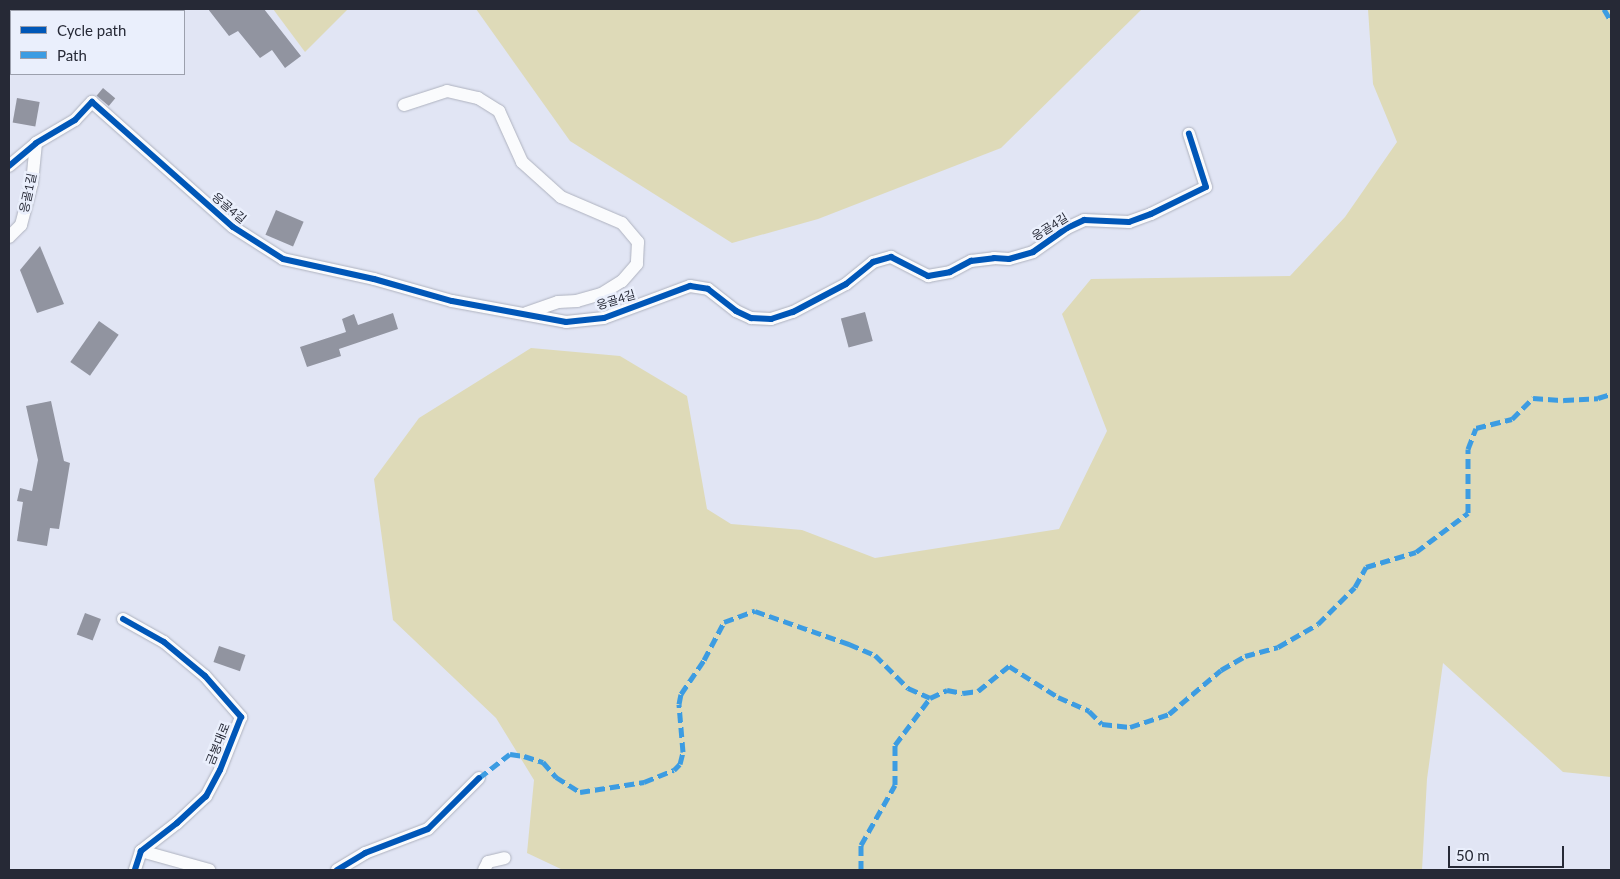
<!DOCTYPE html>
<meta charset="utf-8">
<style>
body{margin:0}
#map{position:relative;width:1620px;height:879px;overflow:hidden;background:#e1e5f4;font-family:Lato,"Noto Sans KR",sans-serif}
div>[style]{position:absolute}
.green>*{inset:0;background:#dedab8}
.building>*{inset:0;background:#9194a0;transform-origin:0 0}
.roads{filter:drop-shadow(0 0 1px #aeb2bf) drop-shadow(0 0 1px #aeb2bf)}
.minor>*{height:12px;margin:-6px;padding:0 6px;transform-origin:6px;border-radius:6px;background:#fafbfd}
.quiet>*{height:5px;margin-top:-2.5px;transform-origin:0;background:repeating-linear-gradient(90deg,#3c9ce2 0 10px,transparent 0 15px)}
.cycleway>*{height:6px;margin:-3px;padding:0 3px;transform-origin:3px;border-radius:3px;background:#0057b8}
span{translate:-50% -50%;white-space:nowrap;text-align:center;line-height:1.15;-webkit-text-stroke:5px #eaeffc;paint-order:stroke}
.street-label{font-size:12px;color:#262936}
.frame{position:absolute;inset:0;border:10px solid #262936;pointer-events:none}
.legend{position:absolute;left:10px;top:10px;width:175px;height:65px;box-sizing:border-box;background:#eaeffc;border:1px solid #9ca0ad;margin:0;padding:6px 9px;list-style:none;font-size:15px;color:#262936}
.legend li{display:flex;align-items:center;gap:10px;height:25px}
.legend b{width:25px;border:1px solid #9ca0ad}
.scale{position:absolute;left:1448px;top:846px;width:116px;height:22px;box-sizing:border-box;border:2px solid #262936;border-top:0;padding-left:6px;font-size:15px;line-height:18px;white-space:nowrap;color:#262936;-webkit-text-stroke:4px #eaeffc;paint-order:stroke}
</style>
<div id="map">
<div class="green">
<i style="clip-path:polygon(273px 9px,348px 9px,305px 52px)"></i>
<i style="clip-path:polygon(476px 9px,1142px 9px,1001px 148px,818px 219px,732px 243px,570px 141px)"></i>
<i style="clip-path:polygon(1368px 9px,1611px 9px,1611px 777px,1563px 772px,1443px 663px,1427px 779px,1422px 870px,563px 870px,527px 853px,534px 780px,496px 718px,393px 620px,374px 479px,419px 418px,531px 348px,620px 356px,687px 396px,707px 509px,731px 524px,802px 530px,875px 558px,1059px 529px,1107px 431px,1062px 314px,1091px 279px,1290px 276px,1345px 217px,1397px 142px,1373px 84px)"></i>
</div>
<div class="building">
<i style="clip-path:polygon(208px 9px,264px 9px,301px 56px,285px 68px,272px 50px,260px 58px,238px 31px,229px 36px)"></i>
<i style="left:103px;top:88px;width:16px;height:10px;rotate:40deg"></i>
<i style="left:17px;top:98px;width:23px;height:25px;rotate:10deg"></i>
<i style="left:276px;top:210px;width:30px;height:27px;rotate:23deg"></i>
<i style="clip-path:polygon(40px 246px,64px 304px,37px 313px,20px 270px)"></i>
<i style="left:865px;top:312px;width:30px;height:25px;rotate:75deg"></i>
<i style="clip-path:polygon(393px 313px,398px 329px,339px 349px,341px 356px,307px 367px,300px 347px,346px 332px,342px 319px,354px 314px,358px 325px)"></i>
<i style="left:99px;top:321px;width:24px;height:50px;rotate:35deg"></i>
<i style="clip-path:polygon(51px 401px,64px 461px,70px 463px,59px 529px,50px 528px,47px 546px,17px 541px,23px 502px,17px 501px,20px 488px,32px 491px,38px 460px,26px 406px)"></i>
<i style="left:85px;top:613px;width:17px;height:23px;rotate:21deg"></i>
<i style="left:219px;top:646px;width:28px;height:17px;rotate:19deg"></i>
</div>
<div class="roads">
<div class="minor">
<i style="left:404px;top:105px;width:45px;rotate:-18deg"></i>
<i style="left:447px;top:91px;width:32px;rotate:13deg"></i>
<i style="left:478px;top:98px;width:25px;rotate:32deg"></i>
<i style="left:499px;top:111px;width:56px;rotate:65.7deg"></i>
<i style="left:522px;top:162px;width:52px;rotate:41.9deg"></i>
<i style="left:561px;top:197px;width:66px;rotate:23.1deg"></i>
<i style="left:622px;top:223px;width:25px;rotate:50deg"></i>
<i style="left:638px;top:242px;width:22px;rotate:93deg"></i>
<i style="left:637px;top:264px;width:23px;rotate:131deg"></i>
<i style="left:622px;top:281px;width:25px;rotate:148deg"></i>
<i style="left:601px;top:294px;width:25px;rotate:164deg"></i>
<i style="left:577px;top:301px;width:19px;rotate:177deg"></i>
<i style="left:558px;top:302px;width:34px;rotate:161deg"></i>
<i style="left:9px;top:166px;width:35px;rotate:-40deg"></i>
<i style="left:36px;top:143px;width:45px;rotate:-30.5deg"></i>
<i style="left:75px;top:120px;width:25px;rotate:-47deg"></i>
<i style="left:92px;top:102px;width:188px;rotate:41.6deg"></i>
<i style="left:233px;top:227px;width:59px;rotate:32.6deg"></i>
<i style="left:283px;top:259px;width:93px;rotate:12.4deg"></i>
<i style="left:374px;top:279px;width:81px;rotate:15.8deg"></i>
<i style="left:452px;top:301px;width:116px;rotate:10.4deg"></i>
<i style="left:566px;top:322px;width:38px;rotate:-6deg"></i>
<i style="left:604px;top:318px;width:92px;rotate:-20.4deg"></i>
<i style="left:690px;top:286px;width:18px;rotate:9deg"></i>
<i style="left:708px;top:289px;width:36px;rotate:38deg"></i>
<i style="left:736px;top:311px;width:17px;rotate:25deg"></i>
<i style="left:751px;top:318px;width:20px;rotate:3deg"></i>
<i style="left:771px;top:319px;width:23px;rotate:-18deg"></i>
<i style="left:793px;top:312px;width:60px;rotate:-27.8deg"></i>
<i style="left:846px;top:284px;width:35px;rotate:-39deg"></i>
<i style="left:873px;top:262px;width:19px;rotate:-16deg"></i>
<i style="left:891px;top:257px;width:42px;rotate:27.2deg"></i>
<i style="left:928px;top:276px;width:22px;rotate:-10deg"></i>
<i style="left:950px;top:272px;width:24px;rotate:-28deg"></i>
<i style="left:971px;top:261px;width:23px;rotate:-7deg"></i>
<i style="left:994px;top:258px;width:15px;rotate:4deg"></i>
<i style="left:1009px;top:259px;width:25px;rotate:-16deg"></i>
<i style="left:1033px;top:252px;width:42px;rotate:-35.2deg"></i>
<i style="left:1067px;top:228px;width:19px;rotate:-25deg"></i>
<i style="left:1084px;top:220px;width:45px;rotate:2.5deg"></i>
<i style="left:1129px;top:222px;width:23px;rotate:-20deg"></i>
<i style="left:1151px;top:214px;width:61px;rotate:-26.1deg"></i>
<i style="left:1206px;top:187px;width:56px;rotate:-107.8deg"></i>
<i style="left:9px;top:237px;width:17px;rotate:-45deg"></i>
<i style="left:21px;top:225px;width:43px;rotate:-75.3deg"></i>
<i style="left:32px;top:183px;width:40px;rotate:-84.3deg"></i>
<i style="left:123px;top:619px;width:47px;rotate:29.3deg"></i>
<i style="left:164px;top:642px;width:53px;rotate:39.7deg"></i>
<i style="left:205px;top:676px;width:55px;rotate:48.7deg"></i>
<i style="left:241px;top:717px;width:57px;rotate:111.6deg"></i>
<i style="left:220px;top:770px;width:30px;rotate:118deg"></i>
<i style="left:206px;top:796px;width:40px;rotate:137deg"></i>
<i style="left:177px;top:823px;width:46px;rotate:142.1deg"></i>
<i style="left:141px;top:851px;width:20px;rotate:108deg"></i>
<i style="left:141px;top:851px;width:71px;rotate:15.6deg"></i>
<i style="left:337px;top:870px;width:33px;rotate:-31deg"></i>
<i style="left:365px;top:853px;width:67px;rotate:-20.9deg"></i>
<i style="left:428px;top:829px;width:72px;rotate:-45deg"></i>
<i style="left:484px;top:870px;width:9px;rotate:-63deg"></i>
<i style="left:488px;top:862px;width:17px;rotate:-13deg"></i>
</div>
</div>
<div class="quiet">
<i style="left:1604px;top:9px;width:14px;rotate:60deg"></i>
<i style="left:479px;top:778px;width:39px;rotate:-38deg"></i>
<i style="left:510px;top:754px;width:14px;rotate:8deg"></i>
<i style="left:524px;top:756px;width:20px;rotate:18deg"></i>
<i style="left:543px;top:762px;width:20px;rotate:49deg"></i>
<i style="left:556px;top:777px;width:28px;rotate:32deg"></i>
<i style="left:580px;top:792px;width:65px;rotate:-8.9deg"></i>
<i style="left:644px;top:782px;width:32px;rotate:-22deg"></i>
<i style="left:674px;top:770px;width:8px;rotate:-45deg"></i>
<i style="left:680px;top:764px;width:12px;rotate:-76deg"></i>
<i style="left:683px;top:752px;width:48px;rotate:-94.8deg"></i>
<i style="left:679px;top:704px;width:10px;rotate:-79deg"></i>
<i style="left:681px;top:694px;width:41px;rotate:-55.9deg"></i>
<i style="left:704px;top:660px;width:43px;rotate:-62.2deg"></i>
<i style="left:724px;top:622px;width:33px;rotate:-20deg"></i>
<i style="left:755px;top:611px;width:100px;rotate:19.3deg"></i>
<i style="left:849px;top:644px;width:28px;rotate:23deg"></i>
<i style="left:875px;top:655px;width:47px;rotate:45deg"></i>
<i style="left:908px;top:688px;width:24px;rotate:24deg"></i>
<i style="left:861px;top:870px;width:25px;rotate:-90deg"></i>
<i style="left:861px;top:845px;width:69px;rotate:-60.5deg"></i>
<i style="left:895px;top:785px;width:40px;rotate:-90deg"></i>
<i style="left:895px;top:745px;width:59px;rotate:-53.3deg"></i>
<i style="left:930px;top:698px;width:19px;rotate:-25deg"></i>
<i style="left:947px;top:690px;width:16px;rotate:11deg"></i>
<i style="left:963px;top:693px;width:15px;rotate:-8deg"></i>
<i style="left:978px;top:691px;width:40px;rotate:-39deg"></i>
<i style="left:1009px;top:666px;width:58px;rotate:32.3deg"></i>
<i style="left:1058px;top:697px;width:34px;rotate:24deg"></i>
<i style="left:1089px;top:711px;width:18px;rotate:45deg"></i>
<i style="left:1102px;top:724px;width:28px;rotate:6deg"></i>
<i style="left:1130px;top:727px;width:41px;rotate:-18.4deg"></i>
<i style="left:1169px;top:714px;width:68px;rotate:-40.2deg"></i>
<i style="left:1221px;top:670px;width:28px;rotate:-30deg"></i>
<i style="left:1245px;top:656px;width:34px;rotate:-15deg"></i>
<i style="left:1278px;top:647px;width:46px;rotate:-29.9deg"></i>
<i style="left:1318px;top:624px;width:52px;rotate:-45deg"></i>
<i style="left:1355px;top:587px;width:23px;rotate:-61deg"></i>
<i style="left:1366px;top:567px;width:52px;rotate:-16.7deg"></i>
<i style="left:1416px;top:552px;width:65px;rotate:-36.9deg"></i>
<i style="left:1468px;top:513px;width:64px;rotate:-90deg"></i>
<i style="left:1468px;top:449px;width:22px;rotate:-69deg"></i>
<i style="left:1476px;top:428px;width:37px;rotate:-14deg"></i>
<i style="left:1512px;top:419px;width:30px;rotate:-45deg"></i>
<i style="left:1533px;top:398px;width:31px;rotate:4deg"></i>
<i style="left:1564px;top:400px;width:34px;rotate:-3deg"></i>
<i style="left:1598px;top:398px;width:14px;rotate:-17deg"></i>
</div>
<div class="cycleway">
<i style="left:9px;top:166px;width:35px;rotate:-40deg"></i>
<i style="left:36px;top:143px;width:45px;rotate:-30.5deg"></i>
<i style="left:75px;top:120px;width:25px;rotate:-47deg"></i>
<i style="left:92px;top:102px;width:188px;rotate:41.6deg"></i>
<i style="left:233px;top:227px;width:59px;rotate:32.6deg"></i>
<i style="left:283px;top:259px;width:93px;rotate:12.4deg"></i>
<i style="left:374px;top:279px;width:81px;rotate:15.8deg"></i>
<i style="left:452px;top:301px;width:116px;rotate:10.4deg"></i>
<i style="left:566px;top:322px;width:38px;rotate:-6deg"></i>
<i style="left:604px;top:318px;width:92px;rotate:-20.4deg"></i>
<i style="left:690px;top:286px;width:18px;rotate:9deg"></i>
<i style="left:708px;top:289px;width:36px;rotate:38deg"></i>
<i style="left:736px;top:311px;width:17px;rotate:25deg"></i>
<i style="left:751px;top:318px;width:20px;rotate:3deg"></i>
<i style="left:771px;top:319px;width:23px;rotate:-18deg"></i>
<i style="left:793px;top:312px;width:60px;rotate:-27.8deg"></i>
<i style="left:846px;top:284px;width:35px;rotate:-39deg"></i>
<i style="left:873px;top:262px;width:19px;rotate:-16deg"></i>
<i style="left:891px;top:257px;width:42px;rotate:27.2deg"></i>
<i style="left:928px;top:276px;width:22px;rotate:-10deg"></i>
<i style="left:950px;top:272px;width:24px;rotate:-28deg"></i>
<i style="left:971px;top:261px;width:23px;rotate:-7deg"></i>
<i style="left:994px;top:258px;width:15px;rotate:4deg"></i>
<i style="left:1009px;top:259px;width:25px;rotate:-16deg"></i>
<i style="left:1033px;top:252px;width:42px;rotate:-35.2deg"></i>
<i style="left:1067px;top:228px;width:19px;rotate:-25deg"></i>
<i style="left:1084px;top:220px;width:45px;rotate:2.5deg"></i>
<i style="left:1129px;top:222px;width:23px;rotate:-20deg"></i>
<i style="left:1151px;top:214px;width:61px;rotate:-26.1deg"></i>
<i style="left:1206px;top:187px;width:56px;rotate:-107.8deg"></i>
<i style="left:123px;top:619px;width:47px;rotate:29.3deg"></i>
<i style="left:164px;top:642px;width:53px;rotate:39.7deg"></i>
<i style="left:205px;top:676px;width:55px;rotate:48.7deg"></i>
<i style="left:241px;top:717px;width:57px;rotate:111.6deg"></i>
<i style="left:220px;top:770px;width:30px;rotate:118deg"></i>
<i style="left:206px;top:796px;width:40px;rotate:137deg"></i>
<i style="left:177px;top:823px;width:46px;rotate:142.1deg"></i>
<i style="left:141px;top:851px;width:20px;rotate:108deg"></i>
<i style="left:337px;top:870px;width:33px;rotate:-31deg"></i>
<i style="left:365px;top:853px;width:67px;rotate:-20.9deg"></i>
<i style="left:428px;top:829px;width:72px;rotate:-45deg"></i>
</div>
<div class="street-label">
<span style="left:28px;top:193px;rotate:-78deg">응골1길</span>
<span style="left:229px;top:208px;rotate:40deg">응골4길</span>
<span style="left:1050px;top:227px;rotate:-32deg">응골4길</span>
<span style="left:616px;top:300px;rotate:-17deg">응골4길</span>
<span style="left:218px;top:744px;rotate:-68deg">금봉대로</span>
</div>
<div class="frame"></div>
<ul class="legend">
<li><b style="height:6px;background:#0057b8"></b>Cycle path</li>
<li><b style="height:6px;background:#3c9ce2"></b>Path</li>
</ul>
<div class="scale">50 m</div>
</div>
